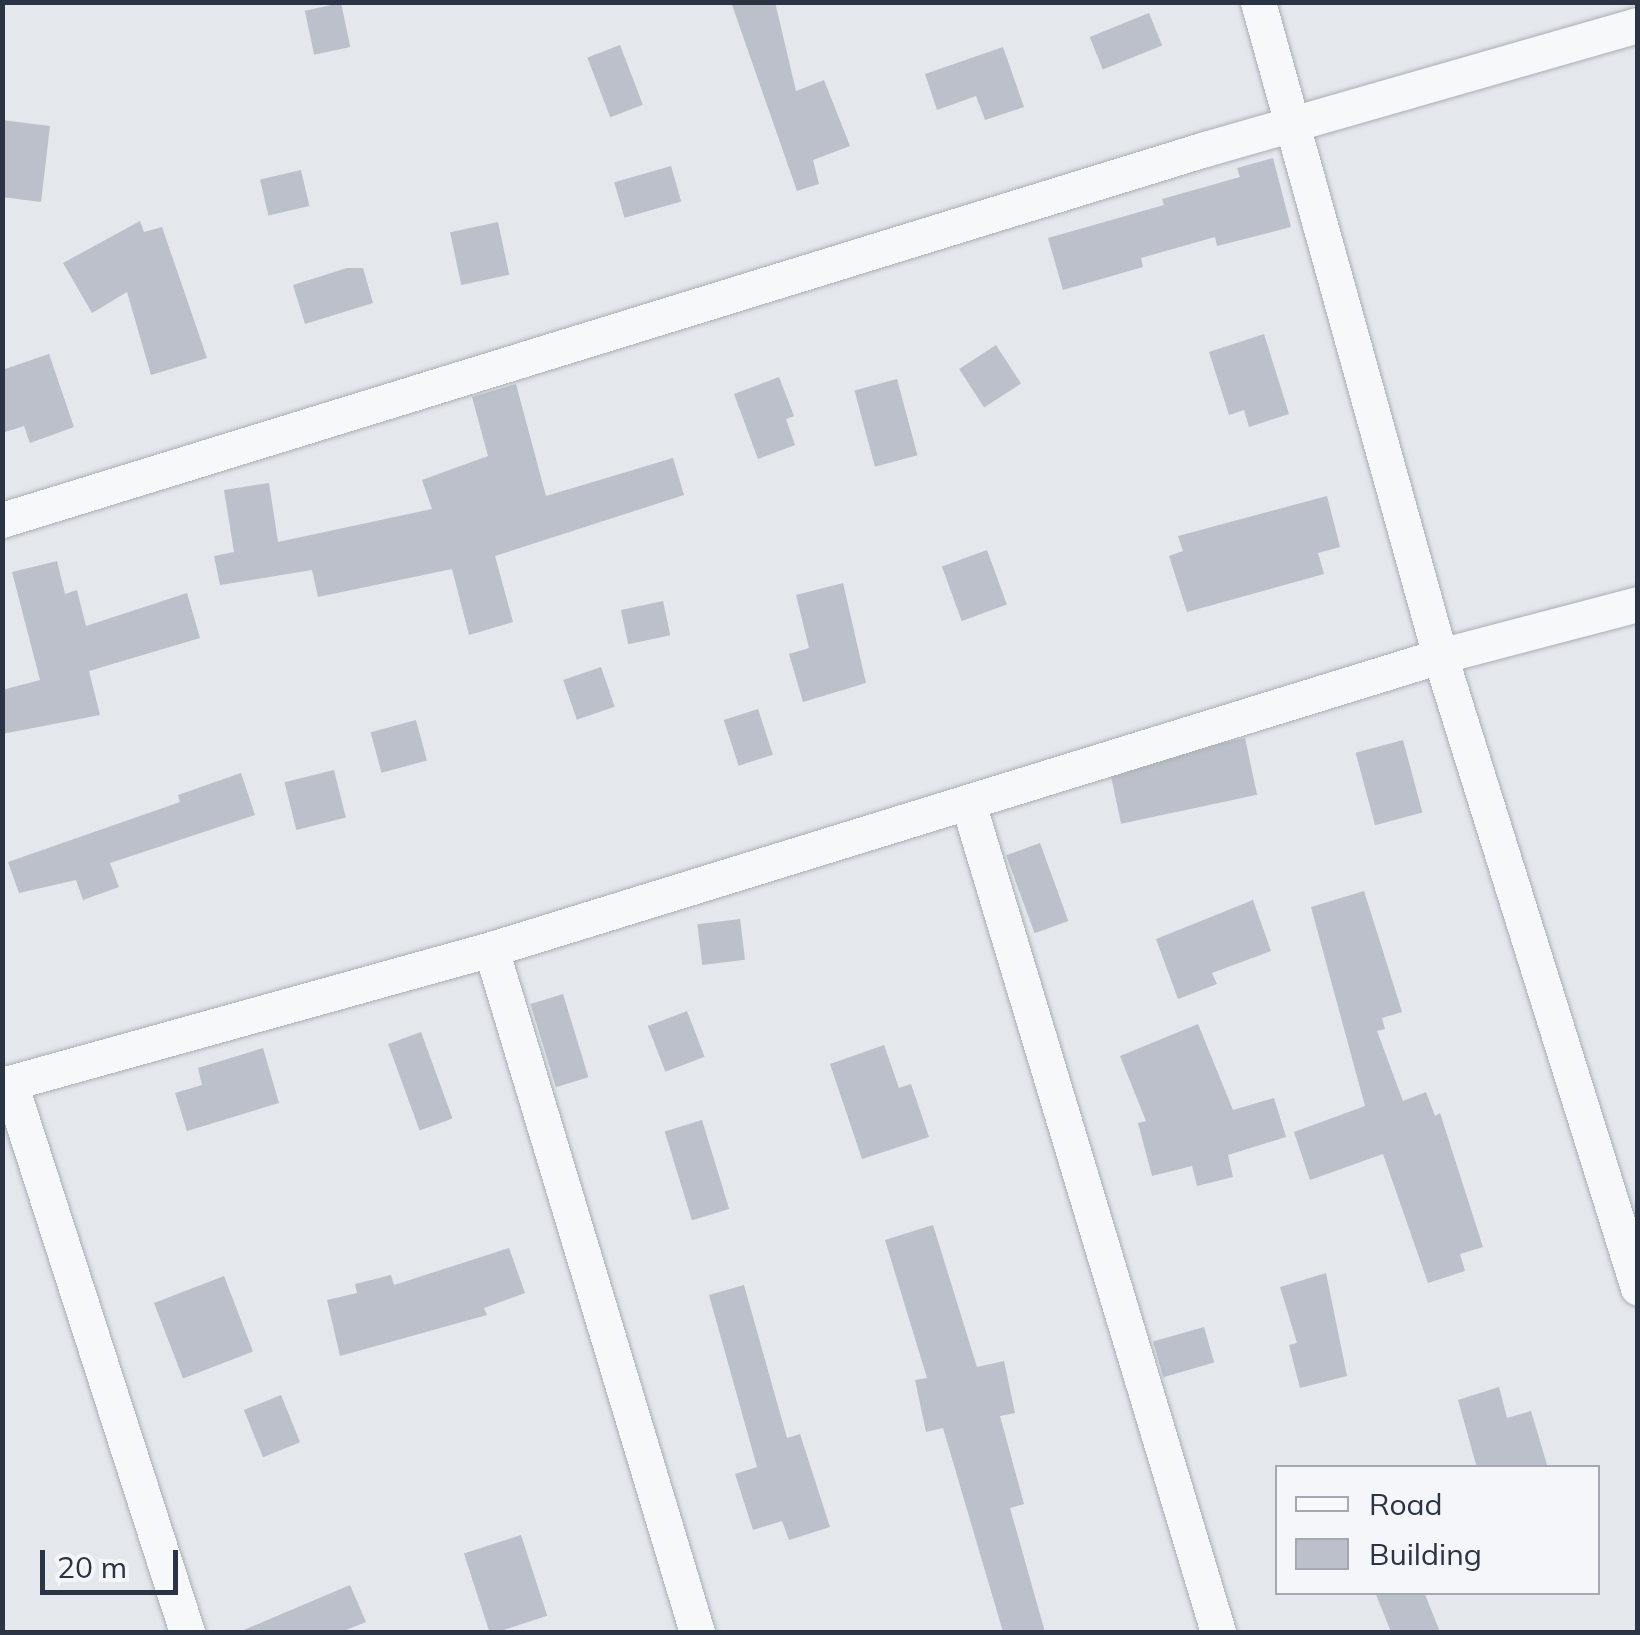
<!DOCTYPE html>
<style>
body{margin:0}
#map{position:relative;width:1640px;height:1635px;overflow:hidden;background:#e4e7ec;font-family:Mulish,sans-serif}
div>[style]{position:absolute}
.building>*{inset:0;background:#bbc0ca;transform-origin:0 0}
.roads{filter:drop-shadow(0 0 2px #a9aeb7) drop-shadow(0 0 2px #a9aeb7)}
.street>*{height:35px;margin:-17.5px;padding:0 17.5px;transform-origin:17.5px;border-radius:17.5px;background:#f7f8fa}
span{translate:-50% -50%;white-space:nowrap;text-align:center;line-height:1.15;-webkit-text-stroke:8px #f4f6f9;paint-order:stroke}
.frame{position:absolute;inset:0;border:5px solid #2b3445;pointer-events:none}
.legend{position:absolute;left:1275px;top:1465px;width:325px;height:130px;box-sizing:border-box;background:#f4f6f9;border:2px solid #a4a8b1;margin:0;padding:12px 18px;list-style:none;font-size:30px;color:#2b3445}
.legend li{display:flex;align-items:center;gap:20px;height:50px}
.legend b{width:50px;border:2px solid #a4a8b1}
.scale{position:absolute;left:40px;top:1550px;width:138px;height:45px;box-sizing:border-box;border:5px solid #2b3445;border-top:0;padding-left:12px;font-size:30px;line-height:35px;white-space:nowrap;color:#2b3445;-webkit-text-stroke:8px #f4f6f9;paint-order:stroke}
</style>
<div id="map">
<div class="building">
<i style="clip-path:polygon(731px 2px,775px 2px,796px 91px,824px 80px,850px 146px,813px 160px,819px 184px,797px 191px)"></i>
<i style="left:341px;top:3px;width:45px;height:37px;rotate:78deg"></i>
<i style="left:1149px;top:13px;width:35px;height:64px;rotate:68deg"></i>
<i style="left:620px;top:45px;width:64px;height:35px;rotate:69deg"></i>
<i style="clip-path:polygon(1003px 47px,1024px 107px,985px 120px,976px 96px,937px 110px,925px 74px)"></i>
<i style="clip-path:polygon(2px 120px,50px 126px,41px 202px,2px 197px)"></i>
<i style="clip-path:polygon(1273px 158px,1291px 227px,1217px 246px,1215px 237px,1141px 258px,1143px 267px,1063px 290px,1048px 238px,1164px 205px,1162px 199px,1240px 177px,1237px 168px)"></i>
<i style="left:671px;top:166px;width:37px;height:59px;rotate:74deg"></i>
<i style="left:301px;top:170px;width:37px;height:42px;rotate:77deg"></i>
<i style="clip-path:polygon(140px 221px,144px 232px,162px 227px,207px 358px,151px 375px,127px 292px,92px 313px,63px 263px)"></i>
<i style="left:498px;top:222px;width:54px;height:49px;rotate:78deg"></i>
<i style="clip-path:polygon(347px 268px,363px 268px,373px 303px,305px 324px,293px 285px)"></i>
<i style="clip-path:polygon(1264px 334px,1289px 414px,1249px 427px,1244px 410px,1229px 415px,1209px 352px)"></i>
<i style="left:996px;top:345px;width:46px;height:44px;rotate:57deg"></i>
<i style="clip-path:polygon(49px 354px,74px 427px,30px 443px,24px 426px,2px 433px,2px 370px)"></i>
<i style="clip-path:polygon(779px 377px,794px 416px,786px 419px,795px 445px,758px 459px,734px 394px)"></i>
<i style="left:897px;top:379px;width:79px;height:44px;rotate:75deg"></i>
<i style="clip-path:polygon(516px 384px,546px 496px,673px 458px,684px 495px,495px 556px,513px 622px,469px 635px,452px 569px,318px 597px,312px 570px,220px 585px,214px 556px,234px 552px,224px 490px,269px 483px,278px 542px,432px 509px,422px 480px,488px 456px,472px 397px)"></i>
<i style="clip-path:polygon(1327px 496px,1340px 547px,1318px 553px,1324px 574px,1187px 612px,1169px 556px,1183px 551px,1178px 536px)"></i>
<i style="left:987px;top:550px;width:58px;height:48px;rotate:70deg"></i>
<i style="clip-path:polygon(57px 561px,65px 594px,77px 590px,86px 626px,187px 593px,200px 638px,89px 671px,100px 715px,2px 734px,2px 690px,40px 680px,12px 572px)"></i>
<i style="clip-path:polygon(843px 583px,866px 683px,803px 702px,789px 654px,809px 648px,796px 595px)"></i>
<i style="left:663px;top:601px;width:35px;height:43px;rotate:78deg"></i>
<i style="left:601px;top:667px;width:42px;height:40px;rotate:71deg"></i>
<i style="left:758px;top:709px;width:48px;height:36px;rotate:72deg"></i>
<i style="left:416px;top:720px;width:42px;height:47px;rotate:75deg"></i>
<i style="left:1245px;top:738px;width:58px;height:139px;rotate:78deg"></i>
<i style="left:1403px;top:740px;width:75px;height:49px;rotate:75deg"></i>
<i style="left:334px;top:770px;width:49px;height:51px;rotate:76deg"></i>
<i style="clip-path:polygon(241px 773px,255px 815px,110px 863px,119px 887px,83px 900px,76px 880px,19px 893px,8px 862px,180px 802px,178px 795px)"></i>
<i style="left:1040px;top:843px;width:83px;height:36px;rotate:70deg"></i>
<i style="clip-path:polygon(1364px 891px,1402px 1012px,1382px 1018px,1385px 1029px,1377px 1031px,1403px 1101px,1426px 1092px,1435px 1116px,1440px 1113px,1483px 1247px,1460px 1254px,1465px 1271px,1428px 1283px,1383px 1154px,1310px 1180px,1294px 1132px,1365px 1106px,1311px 907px)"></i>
<i style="clip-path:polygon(1253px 900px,1271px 951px,1212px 973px,1217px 984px,1178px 999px,1156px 939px)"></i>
<i style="left:740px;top:919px;width:41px;height:43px;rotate:83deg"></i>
<i style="left:563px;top:994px;width:87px;height:34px;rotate:73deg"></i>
<i style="left:687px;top:1011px;width:49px;height:42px;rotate:69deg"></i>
<i style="clip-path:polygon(1198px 1024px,1233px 1110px,1274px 1098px,1286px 1137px,1228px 1155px,1233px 1177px,1197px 1186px,1192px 1166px,1152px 1176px,1138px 1123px,1146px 1121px,1120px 1056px)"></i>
<i style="left:421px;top:1032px;width:92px;height:35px;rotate:70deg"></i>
<i style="clip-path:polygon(884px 1045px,899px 1088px,911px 1084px,929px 1137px,862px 1159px,830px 1064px)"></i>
<i style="clip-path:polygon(263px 1048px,279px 1103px,187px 1131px,175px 1093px,202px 1085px,198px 1068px)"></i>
<i style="left:702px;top:1120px;width:93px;height:39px;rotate:73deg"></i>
<i style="clip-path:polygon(933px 1225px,977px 1367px,1004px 1361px,1015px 1413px,1000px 1416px,1024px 1504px,1010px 1508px,1045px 1632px,1003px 1632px,943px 1428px,926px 1432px,915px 1380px,927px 1378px,885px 1240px)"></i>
<i style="clip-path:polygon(509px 1248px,525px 1293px,484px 1308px,487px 1315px,340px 1356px,327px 1300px,357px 1293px,355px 1284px,391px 1275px,394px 1285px)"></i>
<i style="clip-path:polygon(1326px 1273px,1347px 1376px,1300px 1388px,1289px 1345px,1297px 1343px,1280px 1287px)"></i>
<i style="left:224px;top:1276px;width:81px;height:75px;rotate:69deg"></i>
<i style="clip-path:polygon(744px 1285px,787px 1438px,800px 1434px,830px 1527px,789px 1540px,782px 1521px,753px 1530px,735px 1474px,757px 1467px,709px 1295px)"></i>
<i style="left:1204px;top:1327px;width:37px;height:53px;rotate:74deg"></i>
<i style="clip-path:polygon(1499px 1387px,1507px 1418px,1531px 1411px,1548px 1468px,1477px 1468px,1458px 1400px)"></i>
<i style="left:281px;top:1395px;width:51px;height:40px;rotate:68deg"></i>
<i style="left:521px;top:1535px;width:85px;height:60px;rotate:72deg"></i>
<i style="clip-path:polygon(350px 1585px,366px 1622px,341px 1632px,239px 1632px)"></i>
<i style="clip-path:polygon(1375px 1592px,1424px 1592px,1440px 1632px,1391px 1632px)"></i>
</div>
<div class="roads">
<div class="street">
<i style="left:1258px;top:2px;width:679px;rotate:74.45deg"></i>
<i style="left:1440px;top:656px;width:662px;rotate:72.6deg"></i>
<i style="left:2px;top:520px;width:1259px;rotate:-17.14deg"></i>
<i style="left:1205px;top:149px;width:450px;rotate:-16deg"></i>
<i style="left:969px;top:806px;width:863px;rotate:73.22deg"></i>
<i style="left:491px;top:949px;width:713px;rotate:73.22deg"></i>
<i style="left:10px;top:1083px;width:577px;rotate:72.13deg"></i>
<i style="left:2px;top:1085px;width:508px;rotate:-15.54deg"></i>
<i style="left:491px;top:949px;width:993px;rotate:-17.16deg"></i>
<i style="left:1440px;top:656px;width:205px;rotate:-14.7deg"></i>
</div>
</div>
<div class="frame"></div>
<ul class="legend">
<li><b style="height:12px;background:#f7f8fa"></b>Road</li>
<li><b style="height:28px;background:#bbc0ca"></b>Building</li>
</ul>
<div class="scale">20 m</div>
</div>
